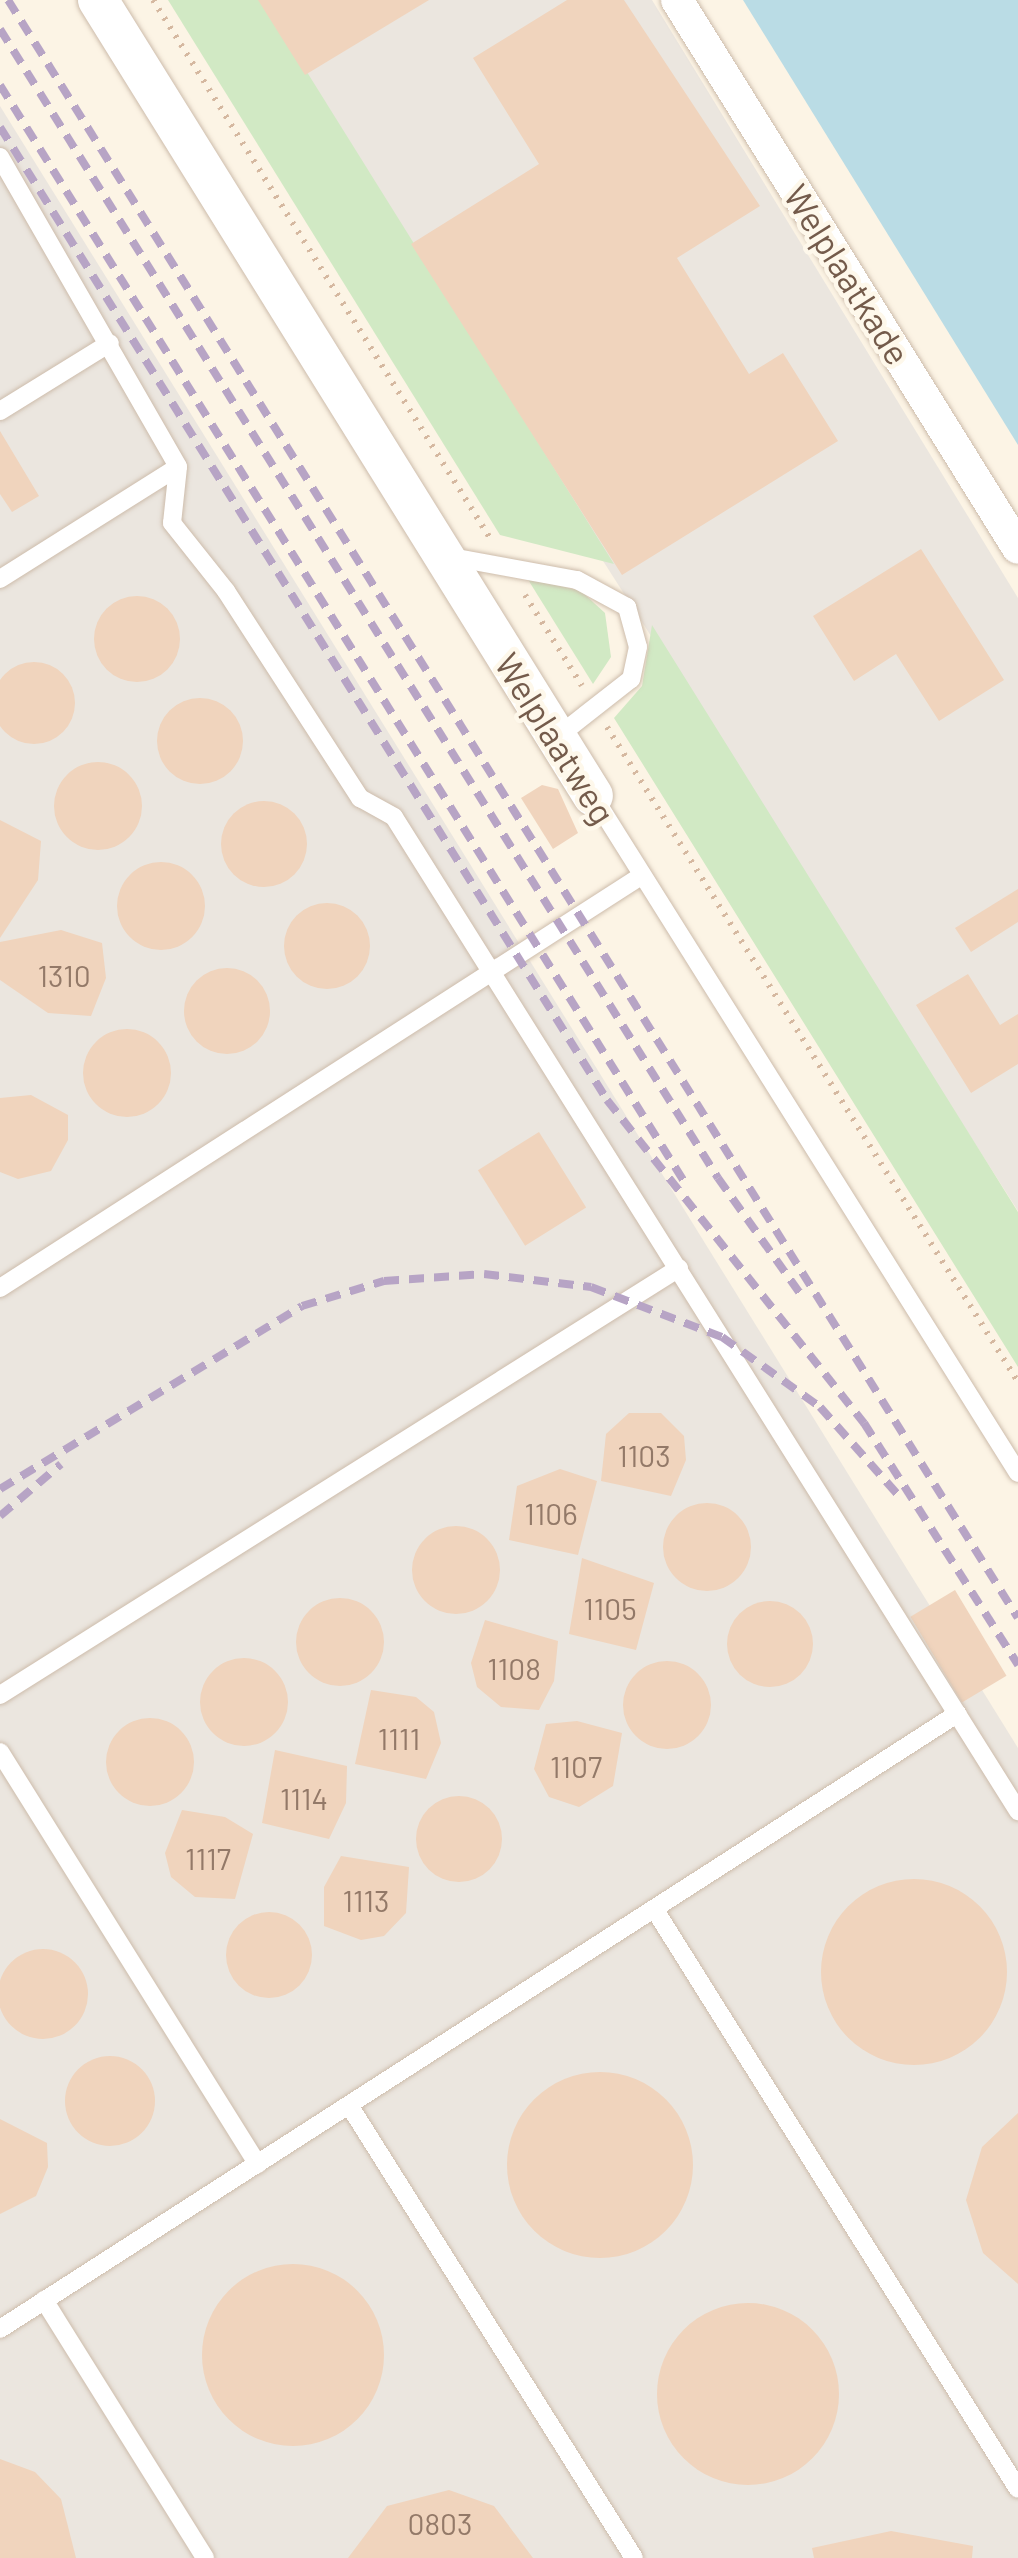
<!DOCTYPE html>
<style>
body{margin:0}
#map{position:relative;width:1018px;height:2558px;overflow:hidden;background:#fcf4e5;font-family:Barlow,sans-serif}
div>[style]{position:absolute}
.industrial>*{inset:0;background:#ebe6df}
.green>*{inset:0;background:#d1e9c4}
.water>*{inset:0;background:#badce5}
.building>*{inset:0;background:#f0d4bd;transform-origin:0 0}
.round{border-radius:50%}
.path>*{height:6px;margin-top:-3px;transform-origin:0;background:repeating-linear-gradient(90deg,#d5b8a0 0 2.5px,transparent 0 10.5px)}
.roads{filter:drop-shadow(0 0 2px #cdbcab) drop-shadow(0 0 2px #cdbcab)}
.service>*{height:18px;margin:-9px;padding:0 9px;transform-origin:9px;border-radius:9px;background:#fff}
.minor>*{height:32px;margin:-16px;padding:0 16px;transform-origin:16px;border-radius:16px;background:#fff}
.tertiary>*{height:40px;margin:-20px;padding:0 20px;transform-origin:20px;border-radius:20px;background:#fff}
.rail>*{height:8px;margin-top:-4px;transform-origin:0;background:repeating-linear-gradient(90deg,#b7a4c5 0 15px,transparent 0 25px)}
span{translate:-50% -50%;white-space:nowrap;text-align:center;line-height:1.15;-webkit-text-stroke:9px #fef8eb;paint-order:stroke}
.number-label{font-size:30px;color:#937968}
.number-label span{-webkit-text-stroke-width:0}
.street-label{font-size:35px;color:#745b4b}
</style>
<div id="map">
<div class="industrial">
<i style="clip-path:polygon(245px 0,652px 0,1018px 598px,1018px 1211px)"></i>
<i style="clip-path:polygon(0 106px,1018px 1748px,1018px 2558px,0 2558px)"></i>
</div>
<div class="green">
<i style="clip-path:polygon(168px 0,262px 0,614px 564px,500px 535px)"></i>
<i style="clip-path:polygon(527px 578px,581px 591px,605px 613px,611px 657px,593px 684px)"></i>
<i style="clip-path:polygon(652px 625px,1018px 1212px,1018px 1367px,614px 718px,642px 686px)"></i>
</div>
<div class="water">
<i style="clip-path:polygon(743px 0,1018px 0,1018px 445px)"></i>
</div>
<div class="building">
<i style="clip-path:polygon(258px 0,429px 0,305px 75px)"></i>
<i style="clip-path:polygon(567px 0,624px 0,760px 206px,677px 258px,749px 374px,783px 353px,838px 441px,622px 575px,411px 244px,539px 164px,473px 58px)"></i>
<i style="clip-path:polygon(0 431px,39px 496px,12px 512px,0 494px)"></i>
<i style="clip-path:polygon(921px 549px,1004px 680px,939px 721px,896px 654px,854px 681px,813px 616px)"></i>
<i class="round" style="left:94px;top:596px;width:86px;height:86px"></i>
<i class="round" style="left:-7px;top:662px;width:82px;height:82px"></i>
<i class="round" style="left:157px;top:698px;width:86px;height:86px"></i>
<i class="round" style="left:54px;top:762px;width:88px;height:88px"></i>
<i style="clip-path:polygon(542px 785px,558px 789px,578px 833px,553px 849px,521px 798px)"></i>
<i class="round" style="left:221px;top:801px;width:86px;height:86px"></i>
<i style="clip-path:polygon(0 820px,41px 841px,38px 880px,0 938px)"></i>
<i class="round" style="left:117px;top:862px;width:88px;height:88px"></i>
<i style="clip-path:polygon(1018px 889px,1018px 922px,971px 952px,955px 928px)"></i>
<i class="round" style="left:284px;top:903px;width:86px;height:86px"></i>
<i style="clip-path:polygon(61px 930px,102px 943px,106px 978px,91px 1016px,48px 1013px,0 980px,0 942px)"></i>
<i class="round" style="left:184px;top:968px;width:86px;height:86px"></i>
<i style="clip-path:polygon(968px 974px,1000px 1025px,1018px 1014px,1018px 1064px,971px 1093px,916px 1005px)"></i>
<i class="round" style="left:83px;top:1029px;width:88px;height:88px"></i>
<i style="clip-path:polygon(31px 1095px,68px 1115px,68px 1140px,51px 1171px,18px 1179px,0 1172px,0 1098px)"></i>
<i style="left:539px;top:1132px;width:89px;height:72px;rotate:58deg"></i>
<i style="clip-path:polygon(629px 1413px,661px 1413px,684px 1436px,686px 1460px,671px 1496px,601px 1481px,606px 1434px)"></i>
<i style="clip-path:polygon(560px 1469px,597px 1481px,578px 1555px,509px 1540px,517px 1486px)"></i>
<i class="round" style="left:663px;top:1503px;width:88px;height:88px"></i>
<i class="round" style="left:412px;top:1526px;width:88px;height:88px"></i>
<i style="clip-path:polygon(582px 1558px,654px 1583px,636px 1650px,569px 1634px)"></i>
<i style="left:955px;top:1590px;width:100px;height:52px;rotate:59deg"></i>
<i class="round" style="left:296px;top:1598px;width:88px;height:88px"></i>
<i class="round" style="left:727px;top:1601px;width:86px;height:86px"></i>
<i style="clip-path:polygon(485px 1620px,558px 1641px,554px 1681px,539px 1710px,501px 1707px,477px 1687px,471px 1663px)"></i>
<i class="round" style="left:200px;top:1658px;width:88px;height:88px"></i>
<i class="round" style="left:623px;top:1661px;width:88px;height:88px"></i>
<i style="clip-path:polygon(371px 1690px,416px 1697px,434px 1712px,441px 1743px,426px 1779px,355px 1764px)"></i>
<i class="round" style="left:106px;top:1718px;width:88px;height:88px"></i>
<i style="clip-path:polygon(577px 1721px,622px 1733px,613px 1786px,579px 1807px,549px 1797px,534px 1769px,546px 1724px)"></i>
<i style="clip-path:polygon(275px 1750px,347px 1766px,346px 1803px,329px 1839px,262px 1823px)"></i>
<i class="round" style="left:416px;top:1796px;width:86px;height:86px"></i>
<i style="clip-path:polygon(182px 1810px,225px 1817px,253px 1834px,235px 1899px,195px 1897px,171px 1877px,165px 1853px)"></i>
<i style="clip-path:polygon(341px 1856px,409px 1867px,406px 1913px,384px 1936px,361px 1940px,324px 1926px,324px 1887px)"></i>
<i class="round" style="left:821px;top:1879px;width:186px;height:186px"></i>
<i class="round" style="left:226px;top:1912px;width:86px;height:86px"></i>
<i class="round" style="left:-2px;top:1949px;width:90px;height:90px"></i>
<i class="round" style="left:65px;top:2056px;width:90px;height:90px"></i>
<i class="round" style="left:507px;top:2072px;width:186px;height:186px"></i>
<i style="clip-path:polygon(1018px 2113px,1018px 2284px,983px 2253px,966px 2200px,982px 2147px)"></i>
<i style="clip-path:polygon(0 2119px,47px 2143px,48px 2167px,36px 2196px,0 2214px)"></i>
<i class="round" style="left:202px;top:2264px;width:182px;height:182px"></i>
<i class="round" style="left:657px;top:2303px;width:182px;height:182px"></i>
<i style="clip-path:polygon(0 2459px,35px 2472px,61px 2499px,76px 2558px,0 2558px)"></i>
<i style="clip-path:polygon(449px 2490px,494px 2506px,533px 2558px,348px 2558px,387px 2506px)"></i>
<i style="clip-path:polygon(891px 2531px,973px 2546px,972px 2558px,814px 2558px,812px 2548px)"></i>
</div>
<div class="path">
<i style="left:153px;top:0;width:635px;rotate:57.94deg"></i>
<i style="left:525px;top:595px;width:107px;rotate:57.9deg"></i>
<i style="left:607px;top:727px;width:773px;rotate:57.89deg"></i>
</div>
<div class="roads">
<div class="service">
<i style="left:0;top:157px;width:357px;rotate:60.1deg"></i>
<i style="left:178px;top:467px;width:56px;rotate:96.1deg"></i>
<i style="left:172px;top:523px;width:87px;rotate:51.5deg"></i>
<i style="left:226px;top:591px;width:247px;rotate:57.1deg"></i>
<i style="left:360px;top:798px;width:39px;rotate:29deg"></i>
<i style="left:394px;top:817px;width:1174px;rotate:57.88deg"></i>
<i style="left:0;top:411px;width:129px;rotate:-31.7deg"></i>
<i style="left:446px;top:556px;width:133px;rotate:10.4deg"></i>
<i style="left:577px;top:580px;width:57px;rotate:28.4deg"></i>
<i style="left:627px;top:607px;width:41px;rotate:74.6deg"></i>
<i style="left:638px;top:647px;width:33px;rotate:102deg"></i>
<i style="left:631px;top:679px;width:94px;rotate:141.9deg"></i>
<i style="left:0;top:579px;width:210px;rotate:-32.2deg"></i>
<i style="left:593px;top:796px;width:799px;rotate:57.88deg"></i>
<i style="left:0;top:1288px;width:762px;rotate:-32.73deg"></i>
<i style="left:0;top:1695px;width:802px;rotate:-32.16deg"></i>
<i style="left:0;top:1752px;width:486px;rotate:58deg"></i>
<i style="left:655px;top:1910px;width:683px;rotate:57.91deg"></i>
<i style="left:349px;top:2105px;width:535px;rotate:57.82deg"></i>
<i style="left:44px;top:2300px;width:304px;rotate:58deg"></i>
<i style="left:0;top:2329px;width:1138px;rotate:-32.73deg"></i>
</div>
<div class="minor">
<i style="left:677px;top:0;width:645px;rotate:58.11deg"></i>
</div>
<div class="tertiary">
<i style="left:98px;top:0;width:937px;rotate:58.12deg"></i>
</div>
</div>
<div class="rail">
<i style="left:8px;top:0;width:1907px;rotate:58.03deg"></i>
<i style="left:0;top:29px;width:1355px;rotate:58deg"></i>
<i style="left:718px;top:1178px;width:148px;rotate:54.6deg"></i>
<i style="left:0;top:85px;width:1294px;rotate:58.04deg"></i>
<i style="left:0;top:127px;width:1147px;rotate:58.04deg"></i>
<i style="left:607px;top:1100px;width:413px;rotate:51.5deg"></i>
<i style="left:864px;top:1423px;width:287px;rotate:57.5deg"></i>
<i style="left:0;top:1489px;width:353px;rotate:-31.2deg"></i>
<i style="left:302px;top:1306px;width:86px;rotate:-17deg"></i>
<i style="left:384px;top:1281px;width:100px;rotate:-4deg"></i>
<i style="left:484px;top:1274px;width:108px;rotate:6.9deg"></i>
<i style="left:591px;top:1287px;width:140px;rotate:20.9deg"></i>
<i style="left:722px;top:1337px;width:120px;rotate:35.5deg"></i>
<i style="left:820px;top:1407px;width:119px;rotate:48.4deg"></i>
<i style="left:0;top:1516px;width:80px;rotate:-40.4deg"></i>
</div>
<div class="number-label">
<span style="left:64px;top:975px">1310</span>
<span style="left:644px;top:1455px">1103</span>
<span style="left:551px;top:1513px">1106</span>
<span style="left:610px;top:1608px">1105</span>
<span style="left:514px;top:1668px">1108</span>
<span style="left:399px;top:1738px">1111</span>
<span style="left:576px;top:1766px">1107</span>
<span style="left:304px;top:1798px">1114</span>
<span style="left:208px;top:1858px">1117</span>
<span style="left:366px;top:1900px">1113</span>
<span style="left:440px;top:2523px">0803</span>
</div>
<div class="street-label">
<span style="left:848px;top:274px;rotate:58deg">Welplaatkade</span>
<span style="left:556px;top:738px;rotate:58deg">Welplaatweg</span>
</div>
</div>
